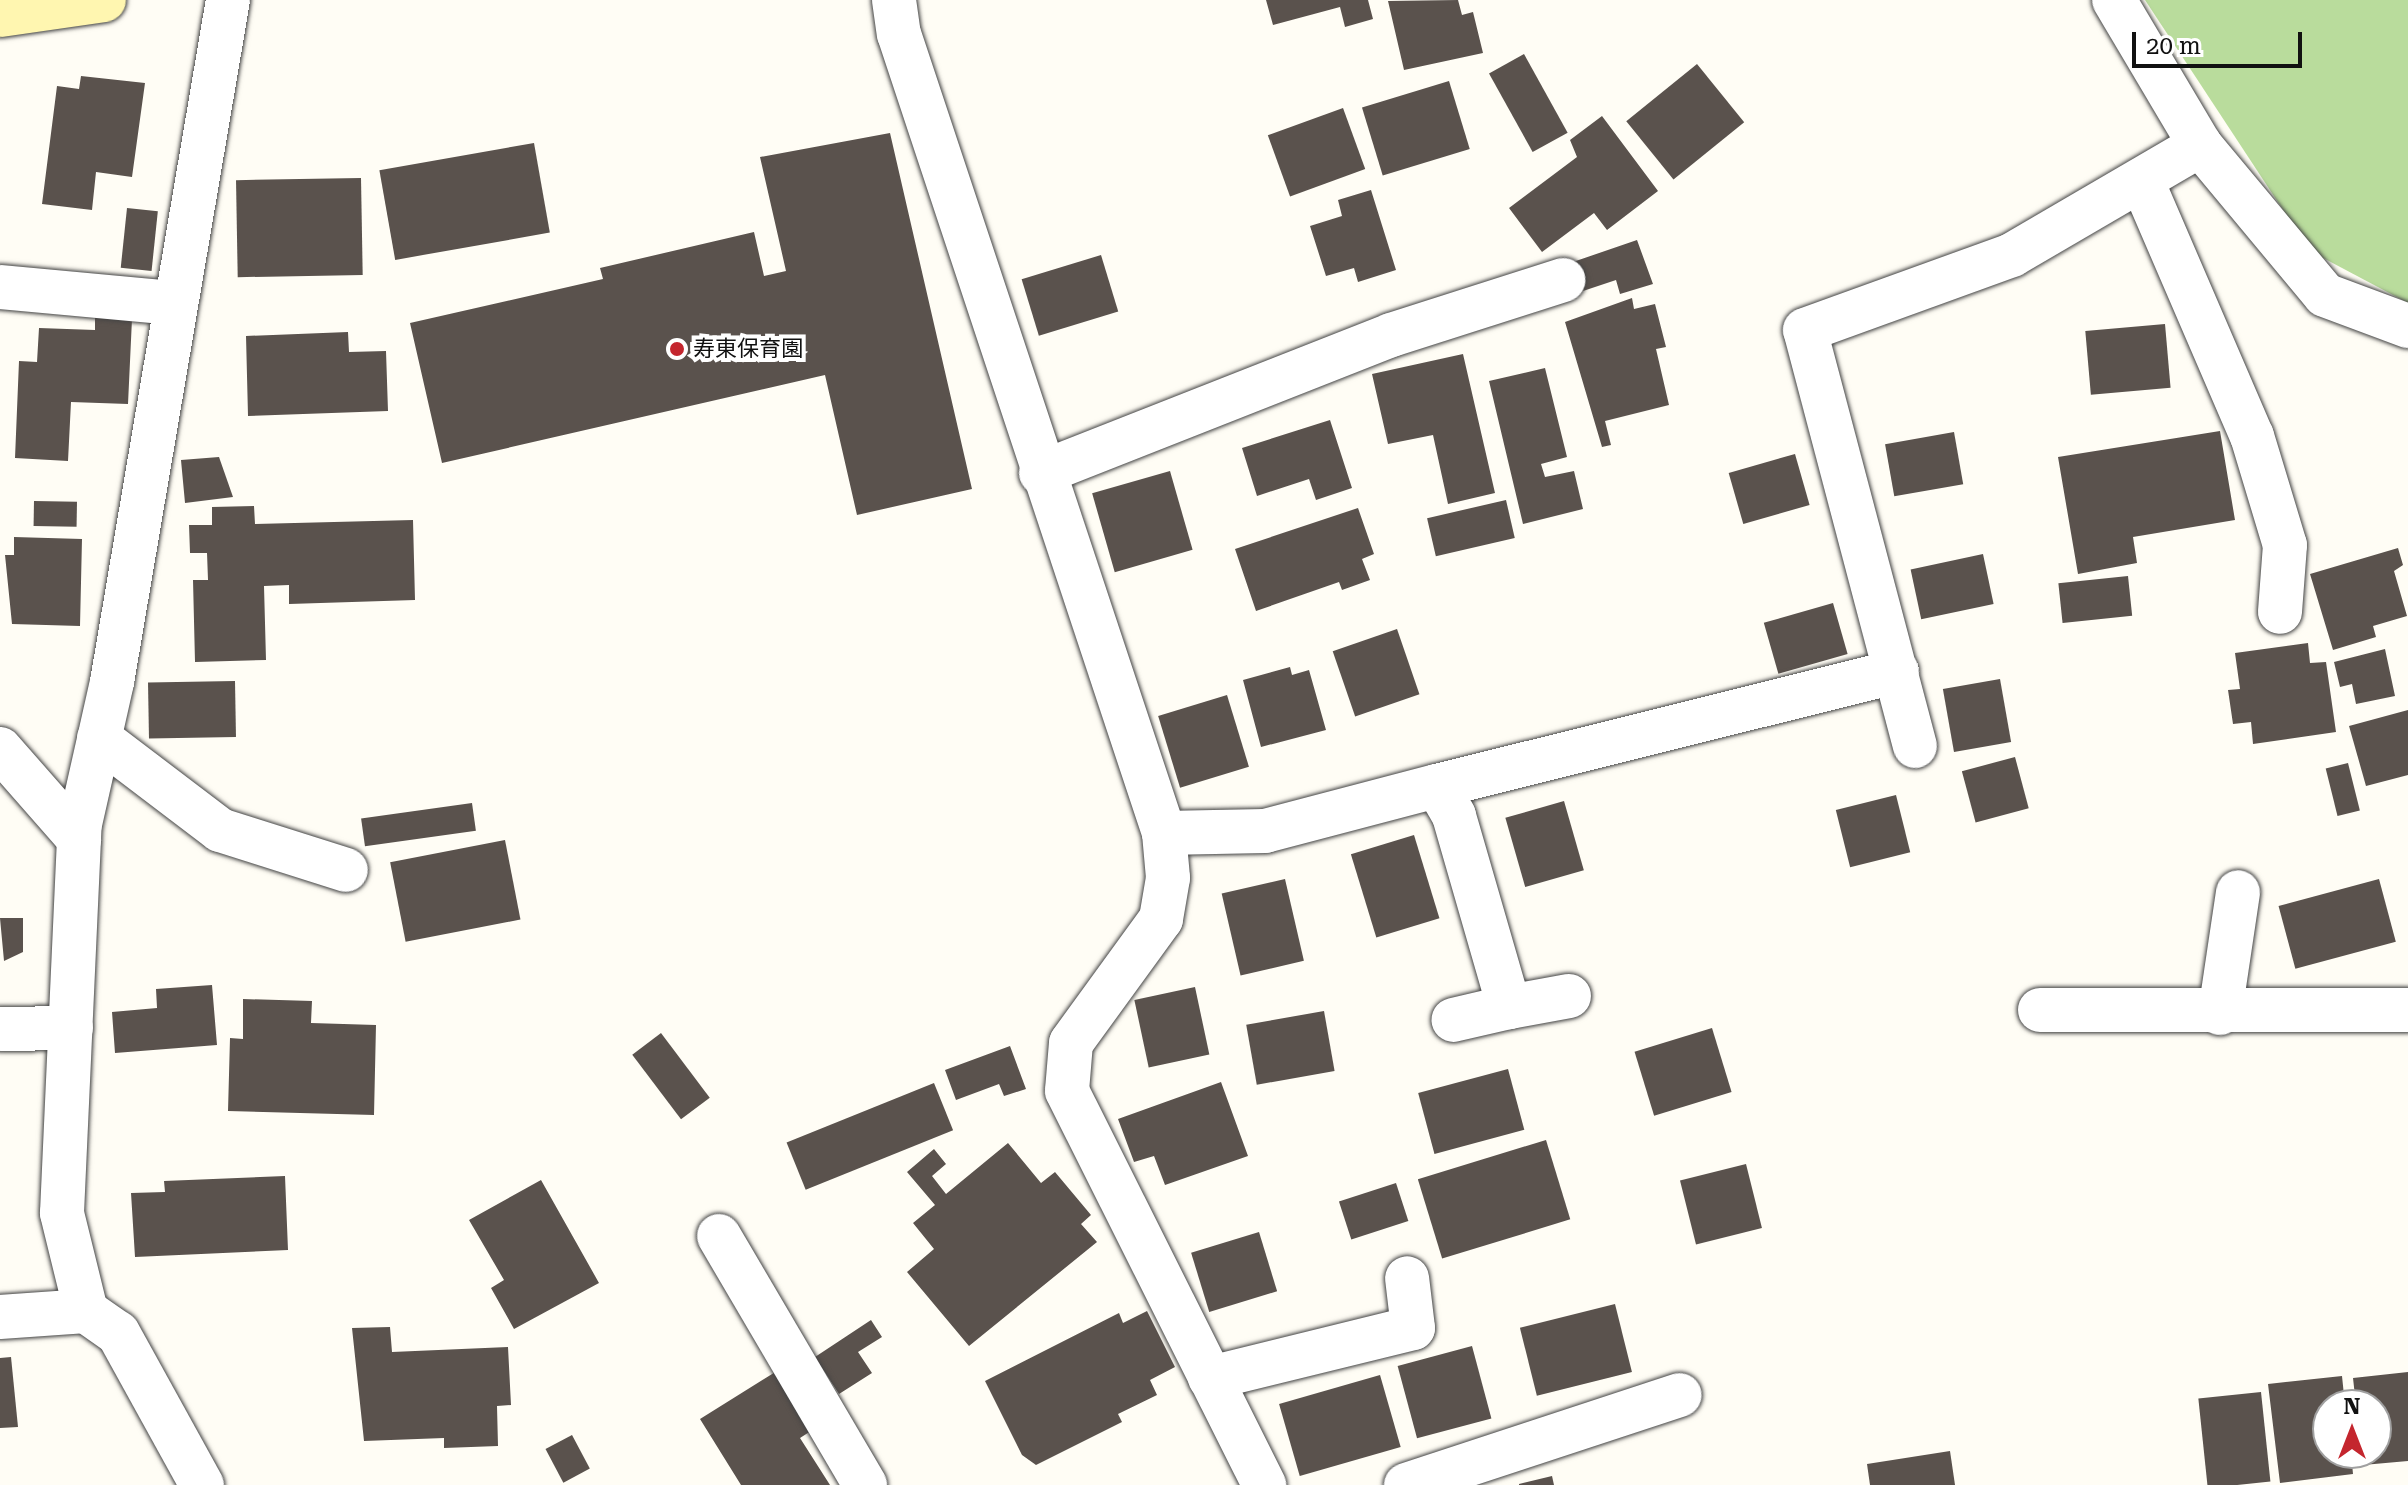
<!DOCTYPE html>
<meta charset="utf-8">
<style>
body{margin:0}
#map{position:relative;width:2408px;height:1485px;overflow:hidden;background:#fffdf5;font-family:"Roboto Serif","Noto Sans JP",serif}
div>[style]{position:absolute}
.forest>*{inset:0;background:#b9dc9c}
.building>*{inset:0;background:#5a524d;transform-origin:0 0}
.roads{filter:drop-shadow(0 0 2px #444) drop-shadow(0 0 2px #444)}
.minor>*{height:44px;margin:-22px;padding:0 22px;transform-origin:22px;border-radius:22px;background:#fff}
.secondary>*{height:44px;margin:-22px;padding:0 22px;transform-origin:22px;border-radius:22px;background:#fff6b0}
.dots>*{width:22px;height:22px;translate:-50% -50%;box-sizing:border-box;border:4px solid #fff;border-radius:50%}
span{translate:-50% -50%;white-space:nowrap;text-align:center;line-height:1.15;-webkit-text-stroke:8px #fff;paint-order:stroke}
.poi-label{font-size:22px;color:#111}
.left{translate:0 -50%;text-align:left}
.north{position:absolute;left:2312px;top:1389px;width:80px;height:80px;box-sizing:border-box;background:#fff;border:2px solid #a0a0a0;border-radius:50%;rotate:0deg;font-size:22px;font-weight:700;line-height:32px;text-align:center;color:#111}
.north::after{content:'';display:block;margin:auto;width:28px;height:36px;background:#c4262e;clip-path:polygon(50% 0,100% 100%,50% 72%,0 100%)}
.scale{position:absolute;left:2132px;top:32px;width:170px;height:36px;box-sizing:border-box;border:4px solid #111;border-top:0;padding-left:10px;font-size:24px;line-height:28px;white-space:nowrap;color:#111;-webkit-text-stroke:6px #fff;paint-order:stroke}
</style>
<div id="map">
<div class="forest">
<i style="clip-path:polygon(2145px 0,2408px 0,2408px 303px,2310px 251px)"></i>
</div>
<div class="building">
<i style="clip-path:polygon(1266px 0,1368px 0,1373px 19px,1345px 27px,1340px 7px,1273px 25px)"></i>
<i style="clip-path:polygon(1458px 0,1462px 15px,1473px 12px,1483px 53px,1404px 70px,1388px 1px)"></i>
<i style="left:1524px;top:54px;width:90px;height:40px;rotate:61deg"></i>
<i style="left:1697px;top:64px;width:75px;height:91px;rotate:51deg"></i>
<i style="clip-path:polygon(81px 76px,145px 83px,132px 177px,96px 172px,92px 210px,42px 204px,57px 86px,79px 89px)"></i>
<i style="left:1449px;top:81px;width:71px;height:91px;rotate:73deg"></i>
<i style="left:1343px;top:108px;width:65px;height:80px;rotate:70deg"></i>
<i style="clip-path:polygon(1602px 116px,1658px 191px,1607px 230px,1594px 213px,1542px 252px,1509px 208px,1577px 157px,1570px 140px)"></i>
<i style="clip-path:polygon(890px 133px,972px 489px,857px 515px,825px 375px,442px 463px,410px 323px,603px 279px,600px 268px,754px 232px,764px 276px,786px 271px,760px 157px)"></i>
<i style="left:534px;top:143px;width:91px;height:157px;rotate:80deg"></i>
<i style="left:361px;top:178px;width:97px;height:125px;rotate:89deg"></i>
<i style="clip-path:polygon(1371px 190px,1396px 270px,1358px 282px,1354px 268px,1326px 276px,1310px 226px,1342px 216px,1338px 200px)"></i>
<i style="left:127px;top:208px;width:31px;height:60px;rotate:6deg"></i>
<i style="clip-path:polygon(1637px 240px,1653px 284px,1620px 294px,1616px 280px,1580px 292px,1570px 263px)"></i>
<i style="left:1101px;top:255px;width:59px;height:83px;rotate:73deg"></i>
<i style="clip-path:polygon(1632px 298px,1634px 309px,1655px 304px,1666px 347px,1656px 349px,1669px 405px,1605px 421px,1611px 445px,1602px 447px,1565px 322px)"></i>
<i style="clip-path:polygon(95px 317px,132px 319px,128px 404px,71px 402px,68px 461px,15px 458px,19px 361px,37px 362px,39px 328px,95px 330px)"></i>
<i style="left:2165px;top:324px;width:64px;height:80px;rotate:85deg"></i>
<i style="clip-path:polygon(348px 332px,349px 352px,386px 351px,388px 411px,248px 416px,246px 336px)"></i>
<i style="clip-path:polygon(1463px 354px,1495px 493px,1448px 504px,1433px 435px,1388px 444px,1372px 374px)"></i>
<i style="clip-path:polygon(1545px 368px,1567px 457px,1541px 464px,1545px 477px,1574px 471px,1583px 509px,1523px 524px,1489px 381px)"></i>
<i style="clip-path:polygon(1330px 420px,1352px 488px,1316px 500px,1309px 479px,1257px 496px,1242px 448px)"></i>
<i style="clip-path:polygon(2220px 431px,2235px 520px,2133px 537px,2137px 563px,2078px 574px,2058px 457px)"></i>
<i style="left:1954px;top:432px;width:53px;height:70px;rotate:80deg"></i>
<i style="left:1795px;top:454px;width:53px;height:69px;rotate:74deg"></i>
<i style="clip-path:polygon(219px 457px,233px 497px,185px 503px,181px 460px)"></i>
<i style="left:1170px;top:471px;width:82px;height:81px;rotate:74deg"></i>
<i style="left:1506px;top:500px;width:39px;height:81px;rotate:77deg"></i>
<i style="left:34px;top:501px;width:43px;height:25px;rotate:1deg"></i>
<i style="clip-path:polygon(254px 506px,255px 524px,413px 520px,415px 600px,289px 604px,289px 585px,264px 586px,266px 660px,195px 662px,193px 580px,208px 580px,207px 553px,190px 553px,189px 525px,212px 525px,212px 507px)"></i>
<i style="clip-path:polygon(1358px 508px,1374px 554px,1362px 559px,1370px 580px,1342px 590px,1339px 582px,1256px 611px,1235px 549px)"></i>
<i style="clip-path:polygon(14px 537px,82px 539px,80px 626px,12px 624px,5px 555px,14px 555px)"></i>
<i style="clip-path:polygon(2398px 548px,2403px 565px,2394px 571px,2407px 616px,2373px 626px,2376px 637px,2333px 650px,2310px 574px)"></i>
<i style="left:1983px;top:554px;width:51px;height:74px;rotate:78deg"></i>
<i style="left:2128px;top:576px;width:40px;height:70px;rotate:84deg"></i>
<i style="left:1833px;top:603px;width:53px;height:72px;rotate:74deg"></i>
<i style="left:1397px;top:629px;width:69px;height:68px;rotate:71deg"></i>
<i style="clip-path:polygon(2308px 643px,2310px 663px,2326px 662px,2336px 732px,2253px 744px,2251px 722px,2233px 724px,2228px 690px,2240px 689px,2235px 653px)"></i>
<i style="clip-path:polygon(2385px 649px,2395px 696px,2356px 704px,2352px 684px,2340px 687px,2334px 662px)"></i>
<i style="clip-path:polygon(1290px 667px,1292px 675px,1309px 670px,1326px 730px,1261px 747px,1243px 680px)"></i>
<i style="left:2000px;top:679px;width:64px;height:58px;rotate:80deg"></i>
<i style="left:235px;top:681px;width:56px;height:87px;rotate:89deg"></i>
<i style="left:1227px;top:695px;width:75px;height:72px;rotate:73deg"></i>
<i style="clip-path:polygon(2408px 710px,2408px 775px,2366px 786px,2349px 726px)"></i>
<i style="left:2015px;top:757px;width:53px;height:55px;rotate:75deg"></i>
<i style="left:2348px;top:763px;width:49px;height:23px;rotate:76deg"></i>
<i style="left:1896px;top:795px;width:59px;height:62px;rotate:76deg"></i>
<i style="left:1564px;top:801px;width:72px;height:61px;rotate:74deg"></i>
<i style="left:472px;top:803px;width:28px;height:112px;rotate:82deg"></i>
<i style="left:1414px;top:835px;width:87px;height:66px;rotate:73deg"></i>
<i style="left:505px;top:840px;width:81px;height:117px;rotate:79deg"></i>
<i style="left:1285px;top:879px;width:84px;height:65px;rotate:77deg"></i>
<i style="left:2379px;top:879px;width:65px;height:104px;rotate:75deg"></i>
<i style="clip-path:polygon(0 918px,23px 918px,23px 952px,4px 961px)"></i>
<i style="clip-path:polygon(212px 985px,217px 1045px,115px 1053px,112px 1012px,157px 1008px,156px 989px)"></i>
<i style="left:1195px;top:987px;width:69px;height:62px;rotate:78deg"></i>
<i style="clip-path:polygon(243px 999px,312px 1001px,311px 1023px,376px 1025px,374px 1115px,228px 1111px,230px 1038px,243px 1039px)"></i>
<i style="left:1324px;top:1011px;width:61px;height:79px;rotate:80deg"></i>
<i style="left:1712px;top:1028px;width:67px;height:81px;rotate:73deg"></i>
<i style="left:661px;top:1033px;width:81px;height:36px;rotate:53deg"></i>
<i style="clip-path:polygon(1010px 1046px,1026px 1089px,1004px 1096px,999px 1084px,956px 1100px,945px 1070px)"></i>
<i style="left:1508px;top:1069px;width:63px;height:93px;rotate:75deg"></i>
<i style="clip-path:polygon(1221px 1082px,1248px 1156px,1165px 1185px,1154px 1156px,1134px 1162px,1118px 1119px)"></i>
<i style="left:934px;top:1083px;width:51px;height:159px;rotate:68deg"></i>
<i style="left:1546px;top:1140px;width:83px;height:134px;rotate:73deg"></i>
<i style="clip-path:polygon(1008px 1143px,1041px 1183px,1055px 1172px,1091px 1215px,1081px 1224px,1097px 1242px,969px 1346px,907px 1272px,934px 1249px,913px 1223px,935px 1205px,907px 1172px,934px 1149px,946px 1164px,932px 1176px,946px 1194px)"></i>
<i style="left:1746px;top:1164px;width:66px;height:68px;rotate:76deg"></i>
<i style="clip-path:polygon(285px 1176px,288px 1250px,135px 1257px,131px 1193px,165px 1192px,164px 1181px)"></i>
<i style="clip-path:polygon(541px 1180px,599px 1283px,514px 1329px,491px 1288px,504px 1280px,469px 1220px)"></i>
<i style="left:1396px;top:1183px;width:40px;height:60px;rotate:72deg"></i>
<i style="left:1259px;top:1232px;width:62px;height:71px;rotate:73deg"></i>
<i style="left:1615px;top:1304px;width:70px;height:98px;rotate:76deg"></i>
<i style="clip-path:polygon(1147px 1311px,1175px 1367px,1150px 1380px,1157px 1395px,1118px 1414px,1122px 1422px,1036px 1465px,1022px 1455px,985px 1381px,1119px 1313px,1123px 1323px)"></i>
<i style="clip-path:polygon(871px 1320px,882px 1337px,858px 1352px,872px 1373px,839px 1394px,815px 1357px)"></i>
<i style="clip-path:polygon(390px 1327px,392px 1352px,508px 1347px,511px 1405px,497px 1406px,498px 1446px,444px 1448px,444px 1438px,364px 1441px,352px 1328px)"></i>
<i style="left:1472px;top:1346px;width:75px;height:77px;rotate:75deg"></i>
<i style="clip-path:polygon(11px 1357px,18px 1427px,0 1428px,0 1358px)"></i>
<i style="clip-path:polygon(777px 1371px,814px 1429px,800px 1438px,830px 1485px,741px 1485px,700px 1419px)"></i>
<i style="clip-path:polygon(2408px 1372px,2408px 1461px,2363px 1465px,2362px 1453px,2376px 1453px,2376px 1405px,2356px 1405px,2353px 1378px)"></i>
<i style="left:1380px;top:1375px;width:75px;height:105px;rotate:74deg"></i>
<i style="clip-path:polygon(2342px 1376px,2345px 1405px,2328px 1405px,2328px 1453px,2351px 1453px,2353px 1474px,2280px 1483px,2268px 1384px)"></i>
<i style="left:2261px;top:1392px;width:90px;height:63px;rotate:84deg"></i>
<i style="left:572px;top:1435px;width:38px;height:30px;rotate:62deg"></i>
<i style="clip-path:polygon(1950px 1451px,1955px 1485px,1870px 1485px,1867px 1464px)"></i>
<i style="clip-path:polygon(1552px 1476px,1554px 1485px,1519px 1485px,1519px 1484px)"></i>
</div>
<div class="roads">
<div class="minor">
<i style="left:894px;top:0;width:34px;rotate:82deg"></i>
<i style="left:899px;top:34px;width:842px;rotate:71.65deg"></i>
<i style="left:1164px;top:833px;width:45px;rotate:84.9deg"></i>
<i style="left:1168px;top:878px;width:42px;rotate:99.7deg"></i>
<i style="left:1161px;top:919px;width:153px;rotate:126deg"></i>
<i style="left:1071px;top:1043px;width:48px;rotate:94.8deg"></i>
<i style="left:1067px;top:1091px;width:441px;rotate:63.4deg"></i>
<i style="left:2114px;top:0;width:169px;rotate:59.3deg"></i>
<i style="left:2200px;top:145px;width:195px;rotate:50.2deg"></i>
<i style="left:2325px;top:295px;width:89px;rotate:20.5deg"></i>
<i style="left:2142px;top:181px;width:278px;rotate:66.7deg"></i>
<i style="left:2252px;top:436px;width:114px;rotate:73.2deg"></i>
<i style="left:2285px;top:545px;width:67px;rotate:94.3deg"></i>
<i style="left:0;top:287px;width:175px;rotate:5.3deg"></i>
<i style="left:1041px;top:473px;width:376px;rotate:-21.5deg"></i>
<i style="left:1391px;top:335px;width:181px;rotate:-17.7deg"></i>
<i style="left:99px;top:738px;width:152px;rotate:37.2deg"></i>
<i style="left:220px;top:830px;width:132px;rotate:17.6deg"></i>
<i style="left:1915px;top:746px;width:430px;rotate:-104.8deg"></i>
<i style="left:1805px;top:330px;width:220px;rotate:-19.9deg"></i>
<i style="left:2012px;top:255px;width:218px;rotate:-30.3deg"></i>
<i style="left:0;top:749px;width:120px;rotate:48.7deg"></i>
<i style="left:1437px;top:786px;width:474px;rotate:-14deg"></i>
<i style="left:1164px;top:833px;width:101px;rotate:-1.1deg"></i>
<i style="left:1265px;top:831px;width:178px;rotate:-14.7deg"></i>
<i style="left:1437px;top:786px;width:34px;rotate:60deg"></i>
<i style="left:1454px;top:816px;width:199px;rotate:73.9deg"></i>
<i style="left:1509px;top:1007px;width:57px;rotate:166.9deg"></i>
<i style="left:1509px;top:1007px;width:61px;rotate:-10.4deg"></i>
<i style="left:2040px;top:1010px;width:368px"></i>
<i style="left:2220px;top:1013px;width:122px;rotate:-81.5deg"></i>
<i style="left:0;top:1029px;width:71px;rotate:-0.8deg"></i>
<i style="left:719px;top:1236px;width:289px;rotate:59.6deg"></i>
<i style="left:86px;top:1311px;width:101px;rotate:-103.8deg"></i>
<i style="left:62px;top:1213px;width:389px;rotate:-87.4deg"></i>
<i style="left:80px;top:824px;width:146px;rotate:-77.3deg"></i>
<i style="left:112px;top:682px;width:692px;rotate:-80.35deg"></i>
<i style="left:0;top:1317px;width:86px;rotate:-4deg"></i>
<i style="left:86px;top:1311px;width:39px;rotate:35deg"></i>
<i style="left:118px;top:1333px;width:174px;rotate:61.1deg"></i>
<i style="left:1210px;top:1378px;width:209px;rotate:-13.8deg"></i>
<i style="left:1413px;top:1328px;width:50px;rotate:-96.8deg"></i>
<i style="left:1406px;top:1485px;width:288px;rotate:-18.2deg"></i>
</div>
<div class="secondary">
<i style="left:0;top:15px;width:105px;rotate:-8.2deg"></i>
</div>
</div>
<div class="dots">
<i style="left:677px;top:349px;background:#c4262e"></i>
</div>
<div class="poi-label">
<span class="left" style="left:693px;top:349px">寿東保育園</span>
</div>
<div class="north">N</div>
<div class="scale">20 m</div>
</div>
